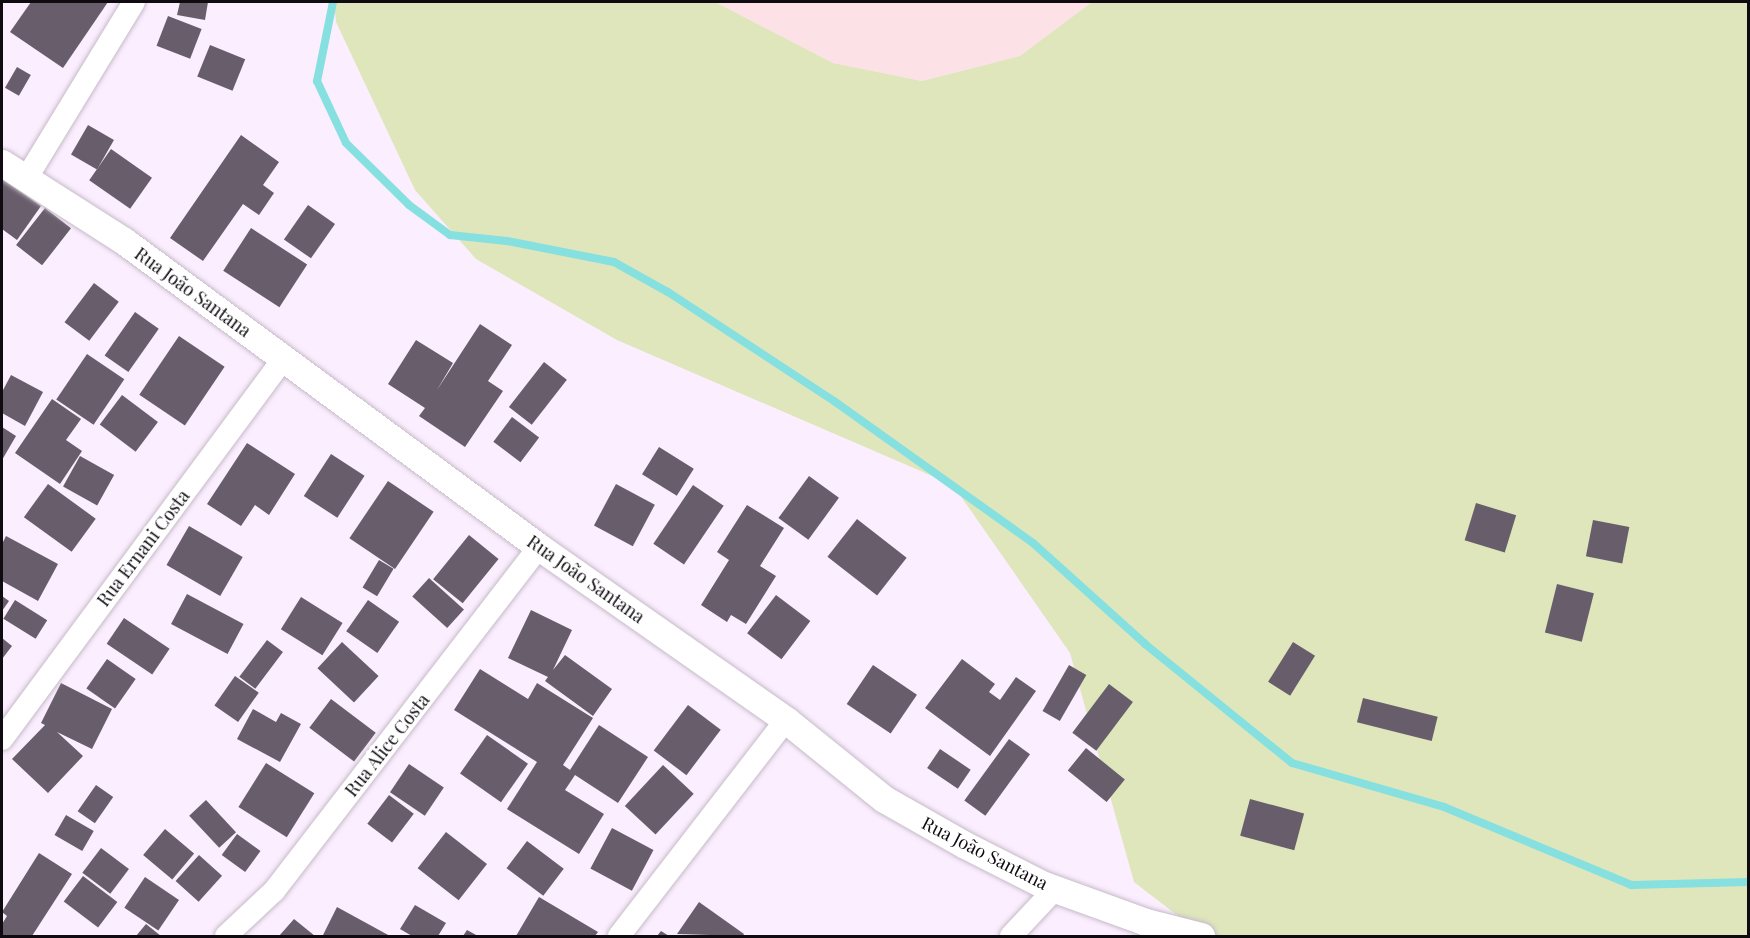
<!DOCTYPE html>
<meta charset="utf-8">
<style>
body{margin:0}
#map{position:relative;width:1750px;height:938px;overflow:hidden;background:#fbeefe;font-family:"Playfair Display",serif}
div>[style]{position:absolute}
.industrial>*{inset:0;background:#fce2e6}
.green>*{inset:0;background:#dfe6bb}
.stream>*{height:8px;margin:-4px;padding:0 4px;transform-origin:4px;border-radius:4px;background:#86e0e0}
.building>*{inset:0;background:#685e6b;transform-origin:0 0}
.roads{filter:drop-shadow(0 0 2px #c6bac9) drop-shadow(0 0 2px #c6bac9)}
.minor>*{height:22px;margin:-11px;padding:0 11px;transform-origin:11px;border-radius:11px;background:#fff}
.tertiary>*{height:27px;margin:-13.5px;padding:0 13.5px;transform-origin:13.5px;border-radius:13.5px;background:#fff}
span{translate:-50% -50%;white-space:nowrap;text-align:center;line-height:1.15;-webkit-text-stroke:6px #fff;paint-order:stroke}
.street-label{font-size:18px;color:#0f0b10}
.frame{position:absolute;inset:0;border:3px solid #0f0b10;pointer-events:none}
</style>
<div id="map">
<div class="industrial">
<i style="clip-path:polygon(715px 2px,1092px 2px,1020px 56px,922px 81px,833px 63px)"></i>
</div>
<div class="green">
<i style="clip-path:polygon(334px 2px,715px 2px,833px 63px,922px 81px,1020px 56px,1092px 2px,1748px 2px,1748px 936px,1204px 936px,1134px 882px,1070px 653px,953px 485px,617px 340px,476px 259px,415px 190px,336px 22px)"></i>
</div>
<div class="stream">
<i style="left:333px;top:2px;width:81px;rotate:101.4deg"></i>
<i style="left:317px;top:81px;width:68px;rotate:64.9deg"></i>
<i style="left:346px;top:143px;width:88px;rotate:44.5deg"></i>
<i style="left:409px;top:205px;width:51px;rotate:36.2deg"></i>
<i style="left:450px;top:235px;width:57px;rotate:6deg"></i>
<i style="left:507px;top:241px;width:109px;rotate:11.1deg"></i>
<i style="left:614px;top:262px;width:62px;rotate:29.1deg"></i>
<i style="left:668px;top:292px;width:199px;rotate:33.3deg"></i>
<i style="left:834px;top:401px;width:244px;rotate:35.5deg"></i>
<i style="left:1033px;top:543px;width:151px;rotate:42deg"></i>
<i style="left:1145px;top:644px;width:189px;rotate:39deg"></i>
<i style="left:1292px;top:763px;width:158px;rotate:16.1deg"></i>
<i style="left:1444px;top:807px;width:203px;rotate:22.6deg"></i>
<i style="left:1631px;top:885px;width:117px;rotate:-1.5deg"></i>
</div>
<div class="building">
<i style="clip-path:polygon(31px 2px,108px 2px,63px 68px,10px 32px)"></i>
<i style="clip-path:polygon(180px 2px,208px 2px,205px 20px,177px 15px)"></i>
<i style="left:168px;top:16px;width:36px;height:32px;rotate:21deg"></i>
<i style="left:210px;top:45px;width:38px;height:34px;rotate:22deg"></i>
<i style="left:17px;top:67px;width:16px;height:24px;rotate:30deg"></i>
<i style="left:88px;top:125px;width:30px;height:34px;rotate:30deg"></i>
<i style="clip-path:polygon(241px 135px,279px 162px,263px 185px,274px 193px,259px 215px,243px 204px,203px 261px,170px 238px)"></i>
<i style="left:111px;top:149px;width:50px;height:38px;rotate:35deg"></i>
<i style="clip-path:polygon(2px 179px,41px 206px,17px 240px,2px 229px)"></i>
<i style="left:308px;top:205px;width:33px;height:42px;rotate:35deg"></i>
<i style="left:45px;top:208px;width:33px;height:47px;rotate:38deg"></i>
<i style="left:251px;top:228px;width:67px;height:51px;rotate:33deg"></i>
<i style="left:94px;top:283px;width:31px;height:49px;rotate:37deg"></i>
<i style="left:135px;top:312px;width:29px;height:53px;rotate:35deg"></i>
<i style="clip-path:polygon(480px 324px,512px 345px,488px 381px,503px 391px,465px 447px,419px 416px,425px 408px,388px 384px,416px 340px,453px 363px,437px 390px)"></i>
<i style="left:179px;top:336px;width:55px;height:71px;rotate:34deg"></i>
<i style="left:87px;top:354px;width:45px;height:55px;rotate:34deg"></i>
<i style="left:544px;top:362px;width:29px;height:57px;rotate:38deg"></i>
<i style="clip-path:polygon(11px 375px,43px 392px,25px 426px,2px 413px,2px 392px)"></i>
<i style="left:122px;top:395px;width:45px;height:37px;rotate:37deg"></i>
<i style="clip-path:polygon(52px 399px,81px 419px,66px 440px,82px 451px,60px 484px,15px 453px)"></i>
<i style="left:512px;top:417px;width:34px;height:31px;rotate:37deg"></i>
<i style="clip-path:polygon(2px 427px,16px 436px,2px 460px)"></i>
<i style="clip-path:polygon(247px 443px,295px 474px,269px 515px,255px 505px,241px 526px,207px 504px)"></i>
<i style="left:659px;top:447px;width:41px;height:32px;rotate:32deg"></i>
<i style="left:331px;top:454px;width:40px;height:50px;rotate:33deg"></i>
<i style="left:80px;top:456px;width:39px;height:35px;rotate:29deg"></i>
<i style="left:809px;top:476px;width:37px;height:52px;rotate:36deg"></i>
<i style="left:388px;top:481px;width:55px;height:69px;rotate:34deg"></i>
<i style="left:48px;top:484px;width:59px;height:41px;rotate:36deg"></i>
<i style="left:616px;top:484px;width:44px;height:47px;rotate:28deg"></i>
<i style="left:693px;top:485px;width:37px;height:71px;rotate:34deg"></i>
<i style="left:1476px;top:503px;width:42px;height:39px;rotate:17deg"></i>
<i style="clip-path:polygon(747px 505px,784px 528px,760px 566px,776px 576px,746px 624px,731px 615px,727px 622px,701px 605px,729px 560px,717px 552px)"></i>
<i style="left:857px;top:519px;width:63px;height:48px;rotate:38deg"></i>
<i style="left:1593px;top:520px;width:37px;height:37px;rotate:11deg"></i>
<i style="left:189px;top:526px;width:62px;height:45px;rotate:30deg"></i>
<i style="left:469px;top:535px;width:38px;height:57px;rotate:39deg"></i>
<i style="clip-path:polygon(6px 536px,58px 564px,38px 601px,2px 581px,2px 544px)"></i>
<i style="left:379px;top:560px;width:17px;height:32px;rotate:31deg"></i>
<i style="left:429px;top:578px;width:47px;height:25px;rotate:42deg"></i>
<i style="left:1557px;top:584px;width:38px;height:50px;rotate:14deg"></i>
<i style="left:187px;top:594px;width:64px;height:34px;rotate:28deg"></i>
<i style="left:776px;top:595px;width:43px;height:48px;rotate:37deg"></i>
<i style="clip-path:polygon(2px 596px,9px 601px,2px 611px)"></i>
<i style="left:301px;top:597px;width:49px;height:38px;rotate:32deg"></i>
<i style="left:15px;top:600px;width:38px;height:22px;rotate:32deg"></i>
<i style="left:368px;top:600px;width:38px;height:38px;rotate:35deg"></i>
<i style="clip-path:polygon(531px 610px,572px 630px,553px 670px,565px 655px,612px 689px,593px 716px,545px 681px,548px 677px,508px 658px)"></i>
<i style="left:124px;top:618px;width:55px;height:31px;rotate:34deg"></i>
<i style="clip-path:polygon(2px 638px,12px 646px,2px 659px)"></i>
<i style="left:267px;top:640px;width:20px;height:46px;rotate:37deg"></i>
<i style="left:342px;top:642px;width:50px;height:36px;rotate:43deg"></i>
<i style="left:1293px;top:642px;width:26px;height:47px;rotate:32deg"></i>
<i style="left:107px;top:659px;width:35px;height:36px;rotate:35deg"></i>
<i style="clip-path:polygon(962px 659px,995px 684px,989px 692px,1000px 700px,1016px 677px,1036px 691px,990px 756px,925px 708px)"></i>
<i style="left:873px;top:665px;width:53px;height:47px;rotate:34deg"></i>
<i style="left:1069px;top:665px;width:20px;height:53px;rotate:30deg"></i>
<i style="clip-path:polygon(480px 669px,528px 699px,537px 683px,593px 718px,563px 765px,570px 770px,599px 725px,648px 757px,618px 803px,575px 775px,565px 790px,604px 814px,579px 854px,507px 809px,537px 762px,454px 710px)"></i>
<i style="left:235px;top:676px;width:29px;height:36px;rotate:35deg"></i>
<i style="clip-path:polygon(61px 683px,112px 709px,92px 749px,57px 732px,83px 756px,48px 793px,12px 759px,45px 725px,41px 723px)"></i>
<i style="left:1109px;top:684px;width:30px;height:61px;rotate:37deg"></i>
<i style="left:1363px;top:698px;width:77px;height:25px;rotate:14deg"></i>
<i style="left:331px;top:699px;width:56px;height:36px;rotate:37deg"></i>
<i style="left:688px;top:705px;width:41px;height:57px;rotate:37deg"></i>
<i style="clip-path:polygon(253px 709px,276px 722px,281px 713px,301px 724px,280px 762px,237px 739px)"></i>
<i style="left:487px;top:735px;width:50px;height:47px;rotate:35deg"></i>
<i style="left:1009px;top:739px;width:26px;height:76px;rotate:36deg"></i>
<i style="left:1086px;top:748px;width:50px;height:29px;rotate:39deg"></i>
<i style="left:940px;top:749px;width:37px;height:23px;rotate:34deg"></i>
<i style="left:266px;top:763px;width:57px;height:52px;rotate:32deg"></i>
<i style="left:409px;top:764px;width:42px;height:34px;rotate:34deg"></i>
<i style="left:663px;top:765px;width:42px;height:56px;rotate:43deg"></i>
<i style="left:96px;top:785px;width:21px;height:32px;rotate:35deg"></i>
<i style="left:389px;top:795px;width:31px;height:36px;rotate:37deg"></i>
<i style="left:1250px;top:799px;width:56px;height:38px;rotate:15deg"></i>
<i style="left:206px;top:800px;width:44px;height:23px;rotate:47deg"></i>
<i style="left:66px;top:815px;width:32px;height:23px;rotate:30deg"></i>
<i style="left:612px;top:828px;width:47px;height:46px;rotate:28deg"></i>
<i style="left:165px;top:829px;width:38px;height:34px;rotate:40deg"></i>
<i style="left:446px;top:832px;width:52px;height:46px;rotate:38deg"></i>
<i style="left:237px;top:834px;width:29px;height:26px;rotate:36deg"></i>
<i style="left:527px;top:841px;width:46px;height:34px;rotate:37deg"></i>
<i style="left:101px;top:848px;width:35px;height:31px;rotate:37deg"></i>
<i style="clip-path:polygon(39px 853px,72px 874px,32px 936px,2px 936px,2px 924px,7px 916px,2px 912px)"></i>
<i style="left:199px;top:855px;width:31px;height:35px;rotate:42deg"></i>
<i style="left:83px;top:876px;width:43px;height:32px;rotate:37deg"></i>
<i style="left:145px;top:877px;width:41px;height:37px;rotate:34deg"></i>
<i style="clip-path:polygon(539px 897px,598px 932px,595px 936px,516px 936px)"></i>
<i style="clip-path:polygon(699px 902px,744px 934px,743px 936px,677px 934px)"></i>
<i style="clip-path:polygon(415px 905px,446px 923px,438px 936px,412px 936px,400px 929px)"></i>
<i style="clip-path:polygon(337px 907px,390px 936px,323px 935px)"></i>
<i style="clip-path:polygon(294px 919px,315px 936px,279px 936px)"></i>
<i style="clip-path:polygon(146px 924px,161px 936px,136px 936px)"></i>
<i style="clip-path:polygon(467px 930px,478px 936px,463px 936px)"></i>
<i style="clip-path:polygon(661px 931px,669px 936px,657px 936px)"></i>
</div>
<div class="roads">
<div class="minor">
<i style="left:26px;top:179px;width:207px;rotate:-58.6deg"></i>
<i style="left:2px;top:739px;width:474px;rotate:-53.5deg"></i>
<i style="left:226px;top:936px;width:66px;rotate:-43.2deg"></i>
<i style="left:274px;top:891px;width:434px;rotate:-52.4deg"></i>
<i style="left:619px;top:936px;width:273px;rotate:-52.3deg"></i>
<i style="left:1011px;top:936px;width:64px;rotate:-46.9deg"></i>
</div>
<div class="tertiary">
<i style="left:2px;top:163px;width:145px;rotate:32.6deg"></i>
<i style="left:124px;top:241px;width:516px;rotate:36.4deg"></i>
<i style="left:539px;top:547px;width:302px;rotate:35deg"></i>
<i style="left:786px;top:720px;width:126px;rotate:38.9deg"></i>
<i style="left:884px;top:799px;width:93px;rotate:29.6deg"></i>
<i style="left:965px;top:845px;width:89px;rotate:26.9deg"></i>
<i style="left:1044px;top:885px;width:109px;rotate:19.9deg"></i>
<i style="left:1146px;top:922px;width:57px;rotate:14.3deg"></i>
</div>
</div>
<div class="street-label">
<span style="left:193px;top:292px;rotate:36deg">Rua João Santana</span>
<span style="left:143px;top:548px;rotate:-53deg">Rua Ernani Costa</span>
<span style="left:586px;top:579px;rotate:35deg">Rua João Santana</span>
<span style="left:387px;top:745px;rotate:-52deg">Rua Alice Costa</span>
<span style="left:985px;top:853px;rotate:27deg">Rua João Santana</span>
</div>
<div class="frame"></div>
</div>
